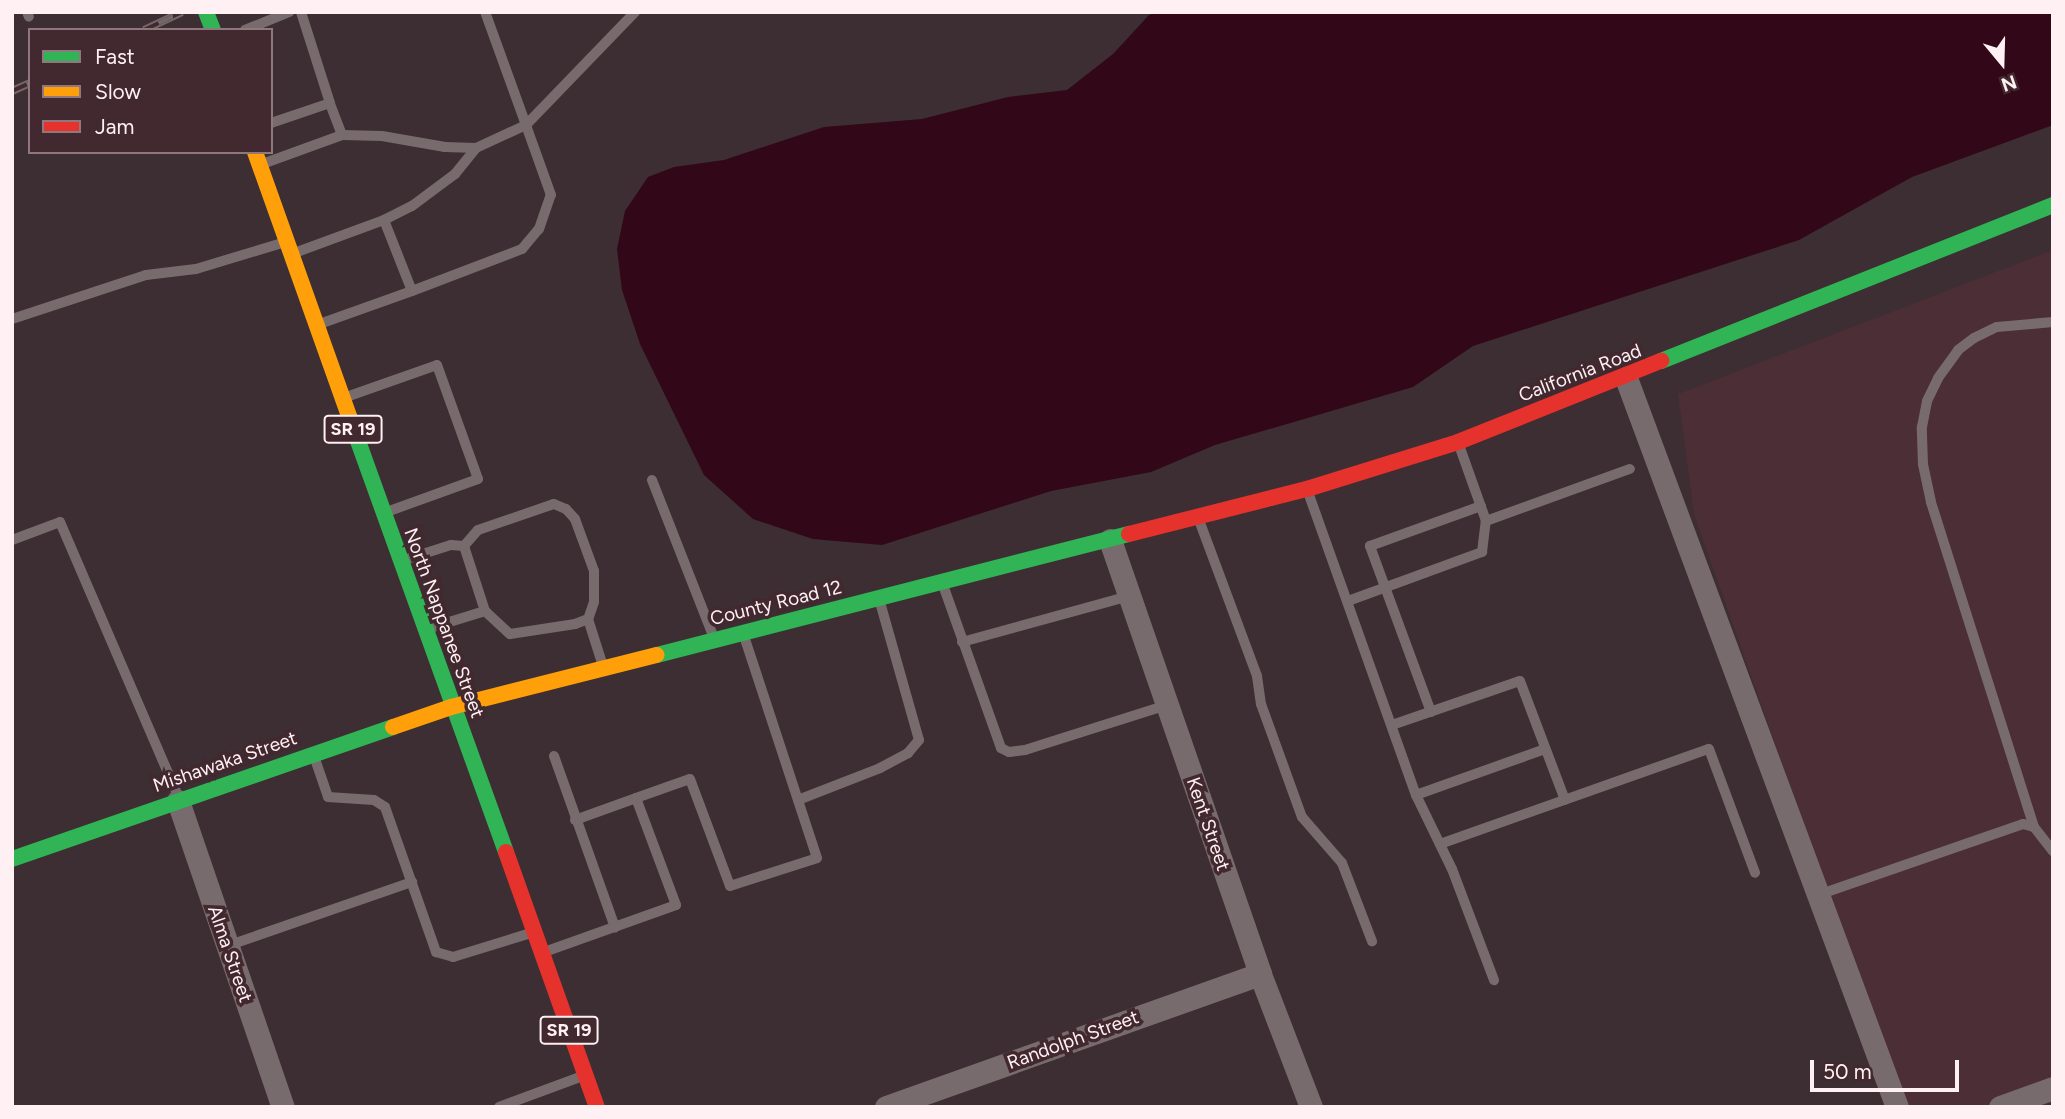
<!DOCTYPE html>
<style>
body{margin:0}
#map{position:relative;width:2065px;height:1119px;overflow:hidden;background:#3c2e32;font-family:Figtree,sans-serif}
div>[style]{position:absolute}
.built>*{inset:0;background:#4c2e36}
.water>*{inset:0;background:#320717}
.lane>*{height:10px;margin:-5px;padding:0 5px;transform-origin:5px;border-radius:5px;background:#786b6e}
.street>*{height:23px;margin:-11.5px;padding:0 11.5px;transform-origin:11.5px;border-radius:11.5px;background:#786b6e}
.fast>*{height:16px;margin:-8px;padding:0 8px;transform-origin:8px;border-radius:8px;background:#30b455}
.slow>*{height:16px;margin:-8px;padding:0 8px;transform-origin:8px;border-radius:8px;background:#ff9f0a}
.jam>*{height:16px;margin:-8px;padding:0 8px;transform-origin:8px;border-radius:8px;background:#e5322d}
.rail>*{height:8px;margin-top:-4px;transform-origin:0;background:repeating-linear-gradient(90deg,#42282f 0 16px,#73676a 0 32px);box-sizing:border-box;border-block:2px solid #73676a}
span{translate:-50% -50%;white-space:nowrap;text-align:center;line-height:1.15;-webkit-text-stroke:7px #42282f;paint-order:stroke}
.shield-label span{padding:2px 5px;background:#42282f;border:2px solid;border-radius:5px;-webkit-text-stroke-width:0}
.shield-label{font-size:18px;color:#fff0f3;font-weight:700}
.street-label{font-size:19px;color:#fff0f3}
.frame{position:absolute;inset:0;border:14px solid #fff0f3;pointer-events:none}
.legend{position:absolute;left:28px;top:28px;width:245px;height:126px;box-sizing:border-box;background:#42282f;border:2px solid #8e787d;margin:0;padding:9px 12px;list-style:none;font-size:21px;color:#fff0f3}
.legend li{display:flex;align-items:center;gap:14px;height:35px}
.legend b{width:35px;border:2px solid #8e787d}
.north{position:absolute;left:1967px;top:28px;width:70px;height:70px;-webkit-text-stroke:5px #42282f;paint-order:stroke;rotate:161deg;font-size:19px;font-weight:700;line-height:28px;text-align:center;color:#fff0f3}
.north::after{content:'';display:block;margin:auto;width:24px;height:32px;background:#fff0f3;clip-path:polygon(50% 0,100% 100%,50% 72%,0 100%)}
.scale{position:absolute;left:1810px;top:1060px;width:149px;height:32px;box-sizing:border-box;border:4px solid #fff0f3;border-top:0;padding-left:9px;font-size:21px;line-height:24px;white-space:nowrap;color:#fff0f3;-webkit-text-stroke:5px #42282f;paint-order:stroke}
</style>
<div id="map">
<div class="built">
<i style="clip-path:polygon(2053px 250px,2053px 1107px,1904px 1107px,1694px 515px,1678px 394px)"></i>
</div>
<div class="water">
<i style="clip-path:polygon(1158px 12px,2053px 12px,2053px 125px,1912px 177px,1799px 240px,1473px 346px,1413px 387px,1215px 445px,1151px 472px,1051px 491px,882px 545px,813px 539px,753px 519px,704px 475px,640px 344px,622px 290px,617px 249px,625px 211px,648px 177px,674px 167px,724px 160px,824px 127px,922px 119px,1008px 97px,1067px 90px,1113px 54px,1149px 15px)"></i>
</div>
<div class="lane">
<i style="left:27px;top:12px;width:5px;rotate:68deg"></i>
<i style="left:245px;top:30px;width:48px;rotate:-22.2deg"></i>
<i style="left:271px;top:123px;width:62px;rotate:-18.7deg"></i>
<i style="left:330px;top:103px;width:96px;rotate:-107.7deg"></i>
<i style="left:342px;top:135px;width:40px;rotate:1.4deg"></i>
<i style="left:382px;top:136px;width:64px;rotate:9.9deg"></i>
<i style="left:445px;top:147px;width:31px;rotate:2deg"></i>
<i style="left:476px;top:148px;width:55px;rotate:-24.7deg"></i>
<i style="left:526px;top:125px;width:120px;rotate:-109.9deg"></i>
<i style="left:265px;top:163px;width:82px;rotate:-20deg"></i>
<i style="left:342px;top:135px;width:34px;rotate:-111deg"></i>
<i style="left:384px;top:220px;width:31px;rotate:-27deg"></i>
<i style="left:412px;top:206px;width:54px;rotate:-36.7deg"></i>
<i style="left:455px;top:174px;width:33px;rotate:-51deg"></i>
<i style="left:297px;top:252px;width:93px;rotate:-20.2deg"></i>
<i style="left:384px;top:220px;width:76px;rotate:68.5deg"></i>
<i style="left:412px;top:291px;width:96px;rotate:160.4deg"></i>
<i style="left:412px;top:291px;width:118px;rotate:-20.9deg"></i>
<i style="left:522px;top:249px;width:26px;rotate:-50deg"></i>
<i style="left:539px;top:229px;width:36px;rotate:-71deg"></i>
<i style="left:551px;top:195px;width:74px;rotate:-109.7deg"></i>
<i style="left:526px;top:125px;width:157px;rotate:-46deg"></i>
<i style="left:12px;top:319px;width:141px;rotate:-18.2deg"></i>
<i style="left:146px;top:275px;width:50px;rotate:-6.8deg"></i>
<i style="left:196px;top:269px;width:90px;rotate:-16.8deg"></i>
<i style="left:349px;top:396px;width:93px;rotate:-19.4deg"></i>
<i style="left:437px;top:365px;width:121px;rotate:70.2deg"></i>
<i style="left:478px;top:479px;width:95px;rotate:160.2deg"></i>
<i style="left:1459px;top:445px;width:81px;rotate:70.4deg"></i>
<i style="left:1486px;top:521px;width:153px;rotate:-19.9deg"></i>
<i style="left:652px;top:480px;width:170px;rotate:68.6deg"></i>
<i style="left:1308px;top:492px;width:322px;rotate:70.4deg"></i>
<i style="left:1416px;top:795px;width:82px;rotate:64.1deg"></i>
<i style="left:1452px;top:869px;width:119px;rotate:69.3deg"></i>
<i style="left:1199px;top:520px;width:166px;rotate:69.6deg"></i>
<i style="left:1257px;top:676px;width:28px;rotate:82deg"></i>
<i style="left:1261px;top:704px;width:120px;rotate:70.1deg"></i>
<i style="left:1302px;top:817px;width:61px;rotate:49deg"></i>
<i style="left:1342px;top:863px;width:84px;rotate:69deg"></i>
<i style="left:12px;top:540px;width:51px;rotate:-20.6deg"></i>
<i style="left:60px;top:522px;width:301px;rotate:66.7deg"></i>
<i style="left:464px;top:546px;width:68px;rotate:72.1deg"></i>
<i style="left:407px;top:559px;width:46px;rotate:-17.7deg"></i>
<i style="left:451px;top:545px;width:13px;rotate:4deg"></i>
<i style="left:464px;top:546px;width:21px;rotate:-49deg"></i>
<i style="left:478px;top:530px;width:80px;rotate:-18.9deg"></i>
<i style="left:554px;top:504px;width:13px;rotate:23deg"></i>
<i style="left:566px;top:509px;width:13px;rotate:48deg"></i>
<i style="left:575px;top:519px;width:55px;rotate:69.9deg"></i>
<i style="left:594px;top:571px;width:31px;rotate:90deg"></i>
<i style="left:594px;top:602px;width:18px;rotate:109deg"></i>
<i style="left:588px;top:619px;width:49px;rotate:72.3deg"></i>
<i style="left:943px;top:585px;width:173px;rotate:70.4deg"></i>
<i style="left:1001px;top:748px;width:9px;rotate:27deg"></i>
<i style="left:1009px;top:752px;width:16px;rotate:-7deg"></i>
<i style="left:1025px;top:750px;width:149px;rotate:-17.6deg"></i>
<i style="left:1348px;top:601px;width:143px;rotate:-20.1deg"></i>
<i style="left:1482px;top:552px;width:31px;rotate:-83deg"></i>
<i style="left:430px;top:628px;width:58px;rotate:-17.2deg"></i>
<i style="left:485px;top:611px;width:34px;rotate:43deg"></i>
<i style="left:510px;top:634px;width:66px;rotate:-8.7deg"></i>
<i style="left:575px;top:624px;width:14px;rotate:-21deg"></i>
<i style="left:962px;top:642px;width:173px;rotate:-15.4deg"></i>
<i style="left:1431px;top:712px;width:177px;rotate:-110.2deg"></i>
<i style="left:1370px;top:546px;width:118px;rotate:-19.8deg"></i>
<i style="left:1392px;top:725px;width:135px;rotate:-19deg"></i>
<i style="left:1520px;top:681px;width:127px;rotate:69.3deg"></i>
<i style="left:314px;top:756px;width:43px;rotate:71.1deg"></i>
<i style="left:328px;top:797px;width:46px;rotate:3.7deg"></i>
<i style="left:374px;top:800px;width:13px;rotate:32deg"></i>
<i style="left:385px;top:807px;width:154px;rotate:70.6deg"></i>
<i style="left:436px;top:952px;width:18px;rotate:16deg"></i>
<i style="left:453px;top:957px;width:82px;rotate:-17.1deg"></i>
<i style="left:554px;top:756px;width:182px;rotate:70.4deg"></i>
<i style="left:1416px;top:795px;width:137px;rotate:-19.6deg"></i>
<i style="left:798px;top:800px;width:88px;rotate:-21.3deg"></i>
<i style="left:880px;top:768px;width:32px;rotate:-28deg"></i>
<i style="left:908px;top:753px;width:17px;rotate:-50deg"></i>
<i style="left:919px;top:740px;width:143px;rotate:-105.8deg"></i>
<i style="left:575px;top:820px;width:65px;rotate:-19.8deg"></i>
<i style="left:2034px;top:827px;width:341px;rotate:-107.6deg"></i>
<i style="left:1931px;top:502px;width:39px;rotate:-102deg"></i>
<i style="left:1923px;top:464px;width:37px;rotate:-92deg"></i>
<i style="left:1922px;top:427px;width:26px;rotate:-79deg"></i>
<i style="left:1927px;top:401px;width:25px;rotate:-64deg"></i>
<i style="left:1938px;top:378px;width:34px;rotate:-54deg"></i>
<i style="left:1958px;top:350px;width:20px;rotate:-37deg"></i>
<i style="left:1974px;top:338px;width:25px;rotate:-26deg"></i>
<i style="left:1997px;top:327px;width:56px;rotate:-5.1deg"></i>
<i style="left:1440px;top:844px;width:285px;rotate:-19.5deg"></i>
<i style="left:1709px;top:749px;width:132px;rotate:69.6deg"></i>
<i style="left:1818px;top:895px;width:217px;rotate:-19.1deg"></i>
<i style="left:2023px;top:824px;width:11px;rotate:15deg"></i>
<i style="left:2034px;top:827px;width:31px;rotate:52deg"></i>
<i style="left:227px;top:946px;width:196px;rotate:-19.1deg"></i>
<i style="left:547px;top:951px;width:137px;rotate:-19.6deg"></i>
<i style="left:676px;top:905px;width:114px;rotate:-110.5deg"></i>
<i style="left:636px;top:798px;width:57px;rotate:-19.4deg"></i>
<i style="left:690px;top:779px;width:114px;rotate:69.5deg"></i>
<i style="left:730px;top:886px;width:91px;rotate:-17.8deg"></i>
<i style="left:817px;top:858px;width:234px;rotate:-108.2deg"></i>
<i style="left:499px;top:1107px;width:90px;rotate:-20.3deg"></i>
</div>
<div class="street">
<i style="left:1626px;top:378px;width:778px;rotate:69.61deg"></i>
<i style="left:1110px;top:540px;width:459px;rotate:70.9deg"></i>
<i style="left:1260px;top:974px;width:142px;rotate:69deg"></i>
<i style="left:178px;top:801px;width:324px;rotate:71.1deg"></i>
<i style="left:886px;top:1107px;width:397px;rotate:-19.6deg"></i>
<i style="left:2000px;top:1107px;width:56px;rotate:-19.7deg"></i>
</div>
<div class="fast">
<i style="left:206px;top:12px;width:19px;rotate:69deg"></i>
<i style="left:1661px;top:361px;width:422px;rotate:-21.7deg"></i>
<i style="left:349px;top:416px;width:463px;rotate:70.2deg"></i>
<i style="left:657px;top:655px;width:487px;rotate:-14.4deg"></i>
<i style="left:12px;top:859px;width:403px;rotate:-19.1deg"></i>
</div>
<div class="slow">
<i style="left:255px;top:152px;width:280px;rotate:70.4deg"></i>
<i style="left:393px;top:727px;width:61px;rotate:-19deg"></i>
<i style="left:451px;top:707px;width:212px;rotate:-14.2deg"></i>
</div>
<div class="jam">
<i style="left:1129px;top:534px;width:184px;rotate:-14.2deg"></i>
<i style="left:1307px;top:489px;width:158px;rotate:-17.3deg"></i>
<i style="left:1458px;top:442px;width:219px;rotate:-21.8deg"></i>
<i style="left:506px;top:852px;width:271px;rotate:70.4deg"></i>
</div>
<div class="rail">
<i style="left:144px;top:30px;width:42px;rotate:-25.3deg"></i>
<i style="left:12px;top:91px;width:20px;rotate:-24deg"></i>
</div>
<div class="shield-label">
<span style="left:353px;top:429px">SR 19</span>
<span style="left:569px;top:1030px">SR 19</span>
</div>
<div class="street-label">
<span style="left:1580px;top:373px;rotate:-21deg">California Road</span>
<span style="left:776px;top:603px;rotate:-14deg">County Road 12</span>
<span style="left:444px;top:623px;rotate:70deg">North Nappanee Street</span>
<span style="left:225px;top:762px;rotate:-19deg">Mishawaka Street</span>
<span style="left:1208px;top:824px;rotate:71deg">Kent Street</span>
<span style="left:230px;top:954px;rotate:71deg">Alma Street</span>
<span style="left:1073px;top:1040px;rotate:-20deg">Randolph Street</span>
</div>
<div class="frame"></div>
<ul class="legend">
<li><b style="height:9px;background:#30b455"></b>Fast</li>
<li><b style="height:9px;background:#ff9f0a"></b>Slow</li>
<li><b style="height:9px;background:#e5322d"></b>Jam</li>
</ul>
<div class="north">N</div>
<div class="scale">50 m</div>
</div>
